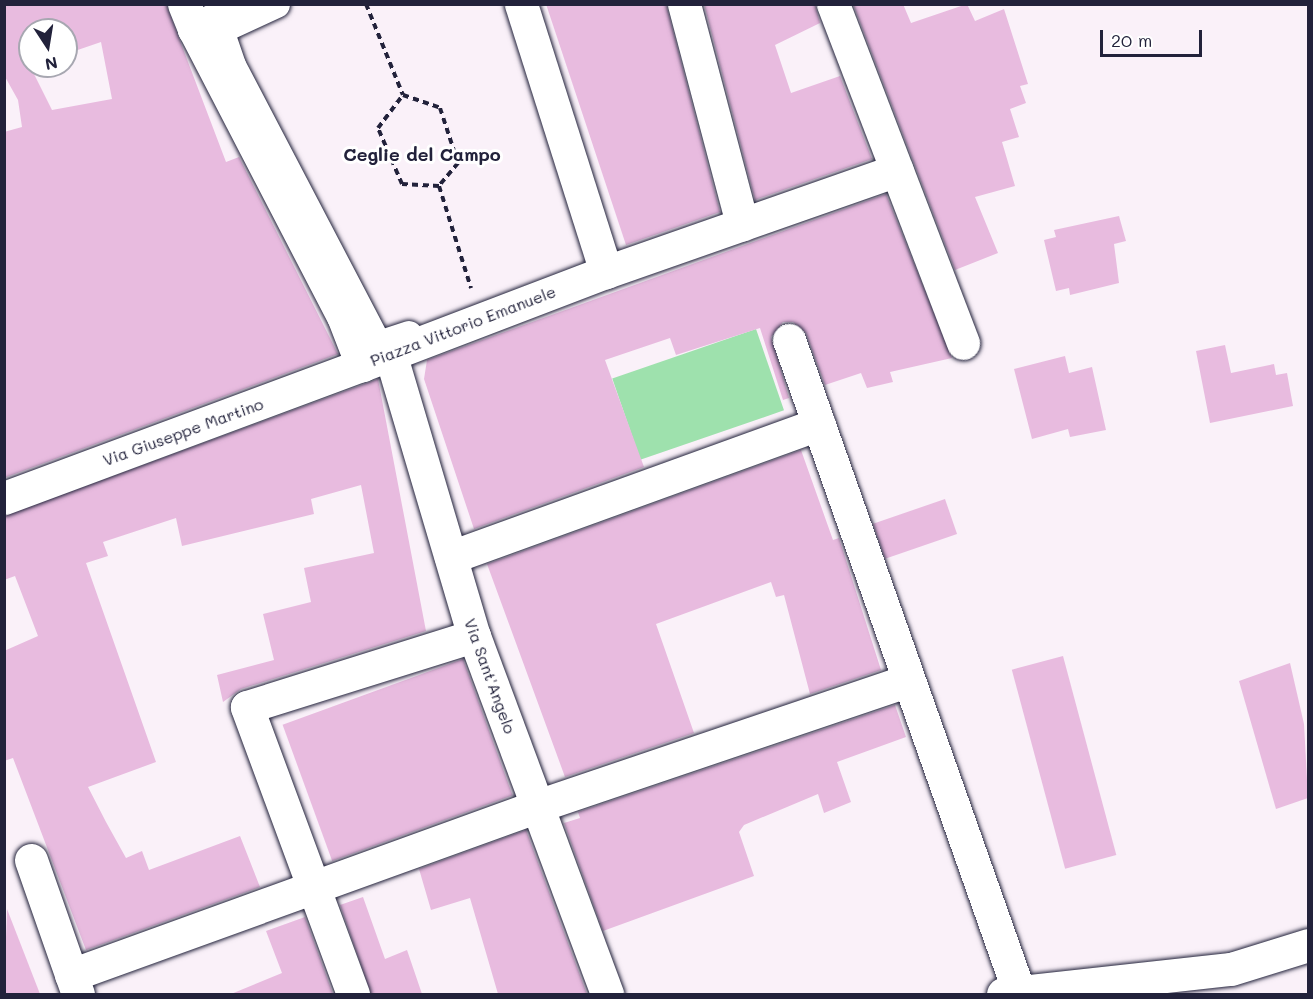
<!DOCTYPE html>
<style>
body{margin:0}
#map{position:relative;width:1313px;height:999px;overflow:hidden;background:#faf1f9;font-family:Mali,sans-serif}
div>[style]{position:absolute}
.green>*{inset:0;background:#9ee1ad;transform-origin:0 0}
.building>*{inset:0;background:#e8bbdf;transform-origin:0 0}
.path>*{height:4px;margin-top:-2px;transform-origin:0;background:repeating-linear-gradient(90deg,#22223b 0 6px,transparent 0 10.5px)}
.roads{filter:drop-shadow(0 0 2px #22223b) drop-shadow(0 0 2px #22223b)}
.pedestrian>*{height:27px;margin:-13.5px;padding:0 13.5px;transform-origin:13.5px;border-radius:13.5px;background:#fff}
.minor>*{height:33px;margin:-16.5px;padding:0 16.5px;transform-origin:16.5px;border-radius:16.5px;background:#fff}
.tertiary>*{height:33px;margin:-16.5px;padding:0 16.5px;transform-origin:16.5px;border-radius:16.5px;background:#fff}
span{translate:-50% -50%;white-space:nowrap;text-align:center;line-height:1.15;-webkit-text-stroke:6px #fff;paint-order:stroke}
.street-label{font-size:16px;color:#22223b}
.neighbourhood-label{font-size:18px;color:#22223b;font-weight:700}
.frame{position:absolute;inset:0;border:6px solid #22223b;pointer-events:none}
.north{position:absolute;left:18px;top:18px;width:60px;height:60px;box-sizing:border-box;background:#fff;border:2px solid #a7a7b1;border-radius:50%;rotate:168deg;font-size:16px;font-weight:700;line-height:24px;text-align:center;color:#22223b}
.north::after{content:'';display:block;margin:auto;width:21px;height:27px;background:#22223b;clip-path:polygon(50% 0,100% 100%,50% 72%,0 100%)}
.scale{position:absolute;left:1100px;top:30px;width:102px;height:27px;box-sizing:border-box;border:3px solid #22223b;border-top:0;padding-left:8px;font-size:18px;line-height:21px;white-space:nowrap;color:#22223b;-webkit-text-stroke:4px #fff;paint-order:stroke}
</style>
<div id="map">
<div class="green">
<i style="left:756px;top:329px;width:86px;height:152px;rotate:71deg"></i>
</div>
<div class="building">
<i style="clip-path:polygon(evenodd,4px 4px,166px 4px,226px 162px,239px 157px,338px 354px,4px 478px,4px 132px,22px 127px,18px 100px,4px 75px,4px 4px,30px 30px,66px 30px,66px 54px,101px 42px,112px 99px,52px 110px,30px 66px,30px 30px)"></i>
<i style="clip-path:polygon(546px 4px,666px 4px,720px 212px,626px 245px)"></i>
<i style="clip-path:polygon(704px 4px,815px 4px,820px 23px,775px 45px,791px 93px,840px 76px,872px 159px,755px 200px)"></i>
<i style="clip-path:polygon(853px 4px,903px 4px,911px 23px,967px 4px,975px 21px,1004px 9px,1028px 84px,1020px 86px,1026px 103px,1010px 109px,1019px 137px,1002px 142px,1015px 186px,975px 197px,998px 253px,955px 270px)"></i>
<i style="clip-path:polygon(886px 194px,952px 358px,890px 372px,893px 382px,867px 388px,861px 373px,825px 385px,806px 333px,793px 322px,783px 322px,771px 337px,789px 398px,783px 400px,760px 328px,676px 355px,670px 338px,605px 360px,644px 467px,474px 529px,424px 379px,427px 360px)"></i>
<i style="clip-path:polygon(1119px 216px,1126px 241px,1114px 244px,1119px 283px,1070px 295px,1069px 288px,1056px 291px,1044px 240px,1056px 237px,1054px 230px)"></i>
<i style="clip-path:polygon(1225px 345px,1231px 373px,1274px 364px,1276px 375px,1287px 373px,1293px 406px,1210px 423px,1196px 351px)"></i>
<i style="clip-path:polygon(1065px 356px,1069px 373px,1092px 367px,1106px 430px,1070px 437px,1068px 429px,1032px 439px,1014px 369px)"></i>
<i style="clip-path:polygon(378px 379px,426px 631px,241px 689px,223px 702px,217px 675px,274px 660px,263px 614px,311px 602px,304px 568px,374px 553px,361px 485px,311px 499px,314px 514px,182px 546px,176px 518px,103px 542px,108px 556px,86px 563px,156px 762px,88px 787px,106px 822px,126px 858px,142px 851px,149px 870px,240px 836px,260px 887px,86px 950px,13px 758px,4px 761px,4px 651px,38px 636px,15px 576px,4px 580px,4px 516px)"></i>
<i style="clip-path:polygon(801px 450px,833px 540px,839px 538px,881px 670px,810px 694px,784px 595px,776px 597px,771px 582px,656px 624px,694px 733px,565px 777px,487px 564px)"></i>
<i style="left:945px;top:499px;width:37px;height:76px;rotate:71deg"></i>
<i style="left:1063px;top:656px;width:206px;height:53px;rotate:75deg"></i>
<i style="left:463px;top:659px;width:145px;height:192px;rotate:70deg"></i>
<i style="clip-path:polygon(1290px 663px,1304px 724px,1308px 798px,1276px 809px,1239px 681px)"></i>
<i style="clip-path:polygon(895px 705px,906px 737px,837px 762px,851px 802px,824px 813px,818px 794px,744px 825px,739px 832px,754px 876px,603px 931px,564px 823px,580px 818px,578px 812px)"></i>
<i style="clip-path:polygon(526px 830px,587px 994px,498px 994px,470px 898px,431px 910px,419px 869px)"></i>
<i style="clip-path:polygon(363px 897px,385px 959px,407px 950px,422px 994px,371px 994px,340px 905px)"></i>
<i style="clip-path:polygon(7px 909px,40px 994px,4px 994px)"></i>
<i style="clip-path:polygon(305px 917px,333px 994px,231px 994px,282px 973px,266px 931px)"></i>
</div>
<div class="path">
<i style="left:366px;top:4px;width:98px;rotate:67.9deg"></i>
<i style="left:403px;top:95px;width:39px;rotate:19deg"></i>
<i style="left:440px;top:108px;width:58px;rotate:71.9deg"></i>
<i style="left:458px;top:163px;width:30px;rotate:130deg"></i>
<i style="left:439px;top:186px;width:37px;rotate:-177deg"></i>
<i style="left:402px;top:184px;width:61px;rotate:-113.2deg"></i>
<i style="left:378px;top:128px;width:41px;rotate:-52.9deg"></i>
<i style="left:439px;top:186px;width:107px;rotate:72.6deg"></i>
</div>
<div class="roads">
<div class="pedestrian">
<i style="left:276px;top:4px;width:62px;rotate:155.1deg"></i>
<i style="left:220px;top:30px;width:37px;rotate:71deg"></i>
<i style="left:232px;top:65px;width:315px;rotate:62.4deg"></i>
<i style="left:378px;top:344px;width:32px;rotate:-18deg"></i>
</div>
<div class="minor">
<i style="left:184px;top:4px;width:27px;rotate:68deg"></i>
<i style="left:684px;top:4px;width:228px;rotate:75.2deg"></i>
<i style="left:833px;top:4px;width:363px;rotate:69deg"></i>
<i style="left:606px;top:272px;width:308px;rotate:-19.3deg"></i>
<i style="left:789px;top:340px;width:691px;rotate:70.57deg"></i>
<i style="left:4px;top:498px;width:382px;rotate:-20.4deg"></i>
<i style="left:451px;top:557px;width:391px;rotate:-19.9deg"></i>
<i style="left:31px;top:860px;width:142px;rotate:70.7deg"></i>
<i style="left:71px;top:975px;width:496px;rotate:-19.9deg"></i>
<i style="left:537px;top:806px;width:391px;rotate:-18.7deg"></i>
<i style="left:353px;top:994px;width:306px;rotate:-110.3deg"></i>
<i style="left:247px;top:707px;width:238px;rotate:-17.4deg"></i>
<i style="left:1003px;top:994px;width:229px;rotate:-6.3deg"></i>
<i style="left:1231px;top:969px;width:81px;rotate:-17.3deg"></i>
</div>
<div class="tertiary">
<i style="left:246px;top:4px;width:58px;rotate:154.3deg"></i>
<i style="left:194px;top:29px;width:323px;rotate:62.6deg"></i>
<i style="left:343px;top:316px;width:53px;rotate:68.8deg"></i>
<i style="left:362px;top:365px;width:261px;rotate:-20.9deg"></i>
<i style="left:606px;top:272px;width:281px;rotate:-107.6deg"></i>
<i style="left:390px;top:353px;width:295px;rotate:73.5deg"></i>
<i style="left:474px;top:636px;width:382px;rotate:69.6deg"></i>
</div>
</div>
<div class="street-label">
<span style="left:463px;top:326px;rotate:-21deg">Piazza Vittorio Emanuele</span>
<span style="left:183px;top:432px;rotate:-20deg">Via Giuseppe Martino</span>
<span style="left:490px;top:676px;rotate:70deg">Via Sant'Angelo</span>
</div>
<div class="neighbourhood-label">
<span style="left:422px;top:154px">Ceglie del Campo</span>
</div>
<div class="frame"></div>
<div class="north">N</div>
<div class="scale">20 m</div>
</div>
